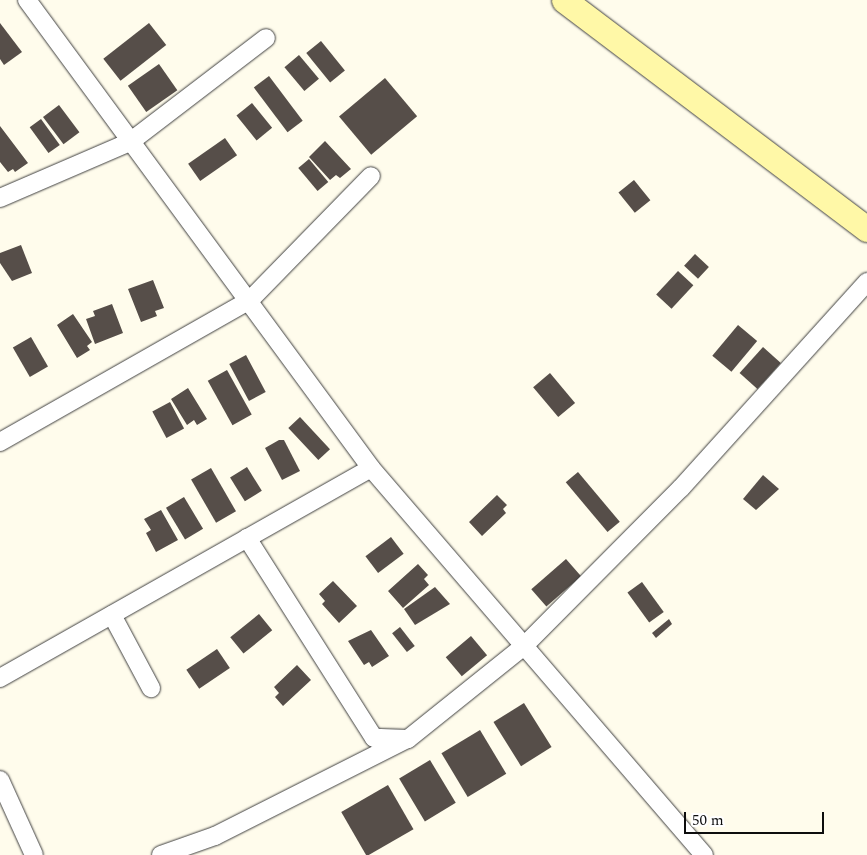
<!DOCTYPE html>
<style>
body{margin:0}
#map{position:relative;width:867px;height:855px;overflow:hidden;background:#fffcec;font-family:Spectral,serif}
div>[style]{position:absolute}
.building>*{inset:0;background:#564e49;transform-origin:0 0}
.roads{filter:drop-shadow(0 0 1px #404040) drop-shadow(0 0 1px #404040)}
.street>*{height:18px;margin:-9px;padding:0 9px;transform-origin:9px;border-radius:9px;background:#fff}
.secondary>*{height:25px;margin:-12.5px;padding:0 12.5px;transform-origin:12.5px;border-radius:12.5px;background:#fff8a7}
span{translate:-50% -50%;white-space:nowrap;text-align:center;line-height:1.15;-webkit-text-stroke:5px #fff;paint-order:stroke}
.scale{position:absolute;left:684px;top:812px;width:140px;height:22px;box-sizing:border-box;border:2px solid #0d0d0d;border-top:0;padding-left:6px;font-size:15px;line-height:18px;white-space:nowrap;color:#0d0d0d;-webkit-text-stroke:4px #fff;paint-order:stroke}
</style>
<div id="map">
<div class="building">
<i style="clip-path:polygon(0 23px,22px 52px,4px 65px,0 59px)"></i>
<i style="left:149px;top:23px;width:28px;height:58px;rotate:52deg"></i>
<i style="left:321px;top:41px;width:38px;height:19px;rotate:51deg"></i>
<i style="left:299px;top:55px;width:31px;height:19px;rotate:50deg"></i>
<i style="left:159px;top:64px;width:32px;height:38px;rotate:55deg"></i>
<i style="left:269px;top:76px;width:56px;height:19px;rotate:53deg"></i>
<i style="left:385px;top:78px;width:50px;height:60px;rotate:50deg"></i>
<i style="left:252px;top:103px;width:32px;height:20px;rotate:51deg"></i>
<i style="left:59px;top:105px;width:34px;height:20px;rotate:53deg"></i>
<i style="left:41px;top:119px;width:32px;height:14px;rotate:54deg"></i>
<i style="clip-path:polygon(0 126px,28px 163px,15px 172px,13px 169px,8px 172px,0 162px)"></i>
<i style="left:225px;top:138px;width:21px;height:45px;rotate:55deg"></i>
<i style="clip-path:polygon(325px 141px,351px 169px,340px 178px,336px 175px,330px 180px,309px 157px)"></i>
<i style="left:309px;top:159px;width:30px;height:14px;rotate:50deg"></i>
<i style="left:634px;top:180px;width:26px;height:20px;rotate:51deg"></i>
<i style="clip-path:polygon(21px 245px,32px 273px,12px 281px,0 263px,0 253px)"></i>
<i style="left:695px;top:254px;width:19px;height:16px;rotate:43deg"></i>
<i style="left:678px;top:271px;width:21px;height:32px;rotate:43deg"></i>
<i style="clip-path:polygon(153px 280px,164px 308px,155px 311px,157px 316px,141px 322px,128px 289px)"></i>
<i style="clip-path:polygon(112px 304px,123px 333px,95px 344px,86px 319px,95px 316px,93px 311px)"></i>
<i style="clip-path:polygon(73px 314px,92px 342px,87px 346px,90px 350px,77px 358px,57px 325px)"></i>
<i style="left:738px;top:325px;width:25px;height:40px;rotate:40deg"></i>
<i style="left:31px;top:337px;width:34px;height:21px;rotate:60deg"></i>
<i style="left:763px;top:347px;width:24px;height:35px;rotate:42deg"></i>
<i style="left:246px;top:355px;width:42px;height:19px;rotate:62deg"></i>
<i style="left:227px;top:370px;width:51px;height:22px;rotate:61deg"></i>
<i style="left:550px;top:373px;width:39px;height:22px;rotate:50deg"></i>
<i style="clip-path:polygon(188px 388px,207px 419px,197px 425px,194px 420px,187px 425px,171px 399px)"></i>
<i style="left:170px;top:402px;width:30px;height:20px;rotate:62deg"></i>
<i style="left:300px;top:417px;width:44px;height:16px;rotate:47deg"></i>
<i style="clip-path:polygon(279px 440px,284px 440px,300px 471px,282px 480px,265px 448px)"></i>
<i style="left:247px;top:467px;width:28px;height:20px;rotate:58deg"></i>
<i style="left:211px;top:468px;width:50px;height:23px;rotate:60deg"></i>
<i style="left:578px;top:472px;width:65px;height:16px;rotate:50deg"></i>
<i style="clip-path:polygon(763px 475px,779px 489px,756px 510px,743px 499px)"></i>
<i style="clip-path:polygon(497px 495px,507px 505px,503px 509px,506px 513px,482px 536px,469px 522px)"></i>
<i style="left:184px;top:497px;width:37px;height:21px;rotate:59deg"></i>
<i style="clip-path:polygon(161px 510px,178px 540px,156px 552px,146px 533px,151px 530px,144px 519px)"></i>
<i style="left:391px;top:537px;width:21px;height:32px;rotate:53deg"></i>
<i style="left:566px;top:559px;width:23px;height:46px;rotate:49deg"></i>
<i style="clip-path:polygon(418px 564px,428px 575px,424px 579px,429px 585px,403px 608px,388px 591px)"></i>
<i style="clip-path:polygon(333px 581px,357px 606px,339px 623px,322px 604px,325px 601px,319px 594px)"></i>
<i style="left:642px;top:582px;width:37px;height:18px;rotate:54deg"></i>
<i style="clip-path:polygon(435px 587px,450px 604px,415px 625px,404px 609px)"></i>
<i style="left:259px;top:614px;width:21px;height:37px;rotate:51deg"></i>
<i style="clip-path:polygon(669px 619px,672px 624px,656px 638px,652px 633px)"></i>
<i style="left:400px;top:627px;width:24px;height:10px;rotate:52deg"></i>
<i style="clip-path:polygon(371px 630px,389px 656px,372px 667px,369px 662px,364px 665px,348px 641px)"></i>
<i style="left:471px;top:636px;width:25px;height:33px;rotate:50deg"></i>
<i style="left:217px;top:649px;width:23px;height:37px;rotate:56deg"></i>
<i style="clip-path:polygon(297px 665px,311px 680px,283px 706px,275px 697px,279px 693px,274px 687px)"></i>
<i style="left:524px;top:703px;width:52px;height:36px;rotate:58deg"></i>
<i style="left:480px;top:730px;width:51px;height:45px;rotate:59deg"></i>
<i style="left:430px;top:760px;width:50px;height:36px;rotate:59deg"></i>
<i style="left:388px;top:785px;width:51px;height:54px;rotate:60deg"></i>
</div>
<div class="roads">
<div class="street">
<i style="left:27px;top:0;width:581px;rotate:53.68deg"></i>
<i style="left:371px;top:468px;width:235px;rotate:49.3deg"></i>
<i style="left:524px;top:646px;width:149px;rotate:141.3deg"></i>
<i style="left:408px;top:739px;width:34px;rotate:-178deg"></i>
<i style="left:374px;top:738px;width:237px;rotate:-122.4deg"></i>
<i style="left:0;top:198px;width:142px;rotate:-23.3deg"></i>
<i style="left:130px;top:142px;width:171px;rotate:-37.4deg"></i>
<i style="left:0;top:442px;width:288px;rotate:-29.6deg"></i>
<i style="left:250px;top:300px;width:173px;rotate:-45.7deg"></i>
<i style="left:112px;top:615px;width:83px;rotate:61.9deg"></i>
<i style="left:0;top:678px;width:426px;rotate:-29.5deg"></i>
<i style="left:0;top:780px;width:82px;rotate:65.6deg"></i>
<i style="left:161px;top:855px;width:57px;rotate:-19.4deg"></i>
<i style="left:215px;top:836px;width:213px;rotate:-26.8deg"></i>
<i style="left:704px;top:855px;width:276px;rotate:-130.7deg"></i>
<i style="left:524px;top:646px;width:223px;rotate:-45.2deg"></i>
<i style="left:681px;top:488px;width:278px;rotate:-47.9deg"></i>
</div>
<div class="secondary">
<i style="left:564px;top:0;width:380px;rotate:37.1deg"></i>
</div>
</div>
<div class="scale">50 m</div>
</div>
